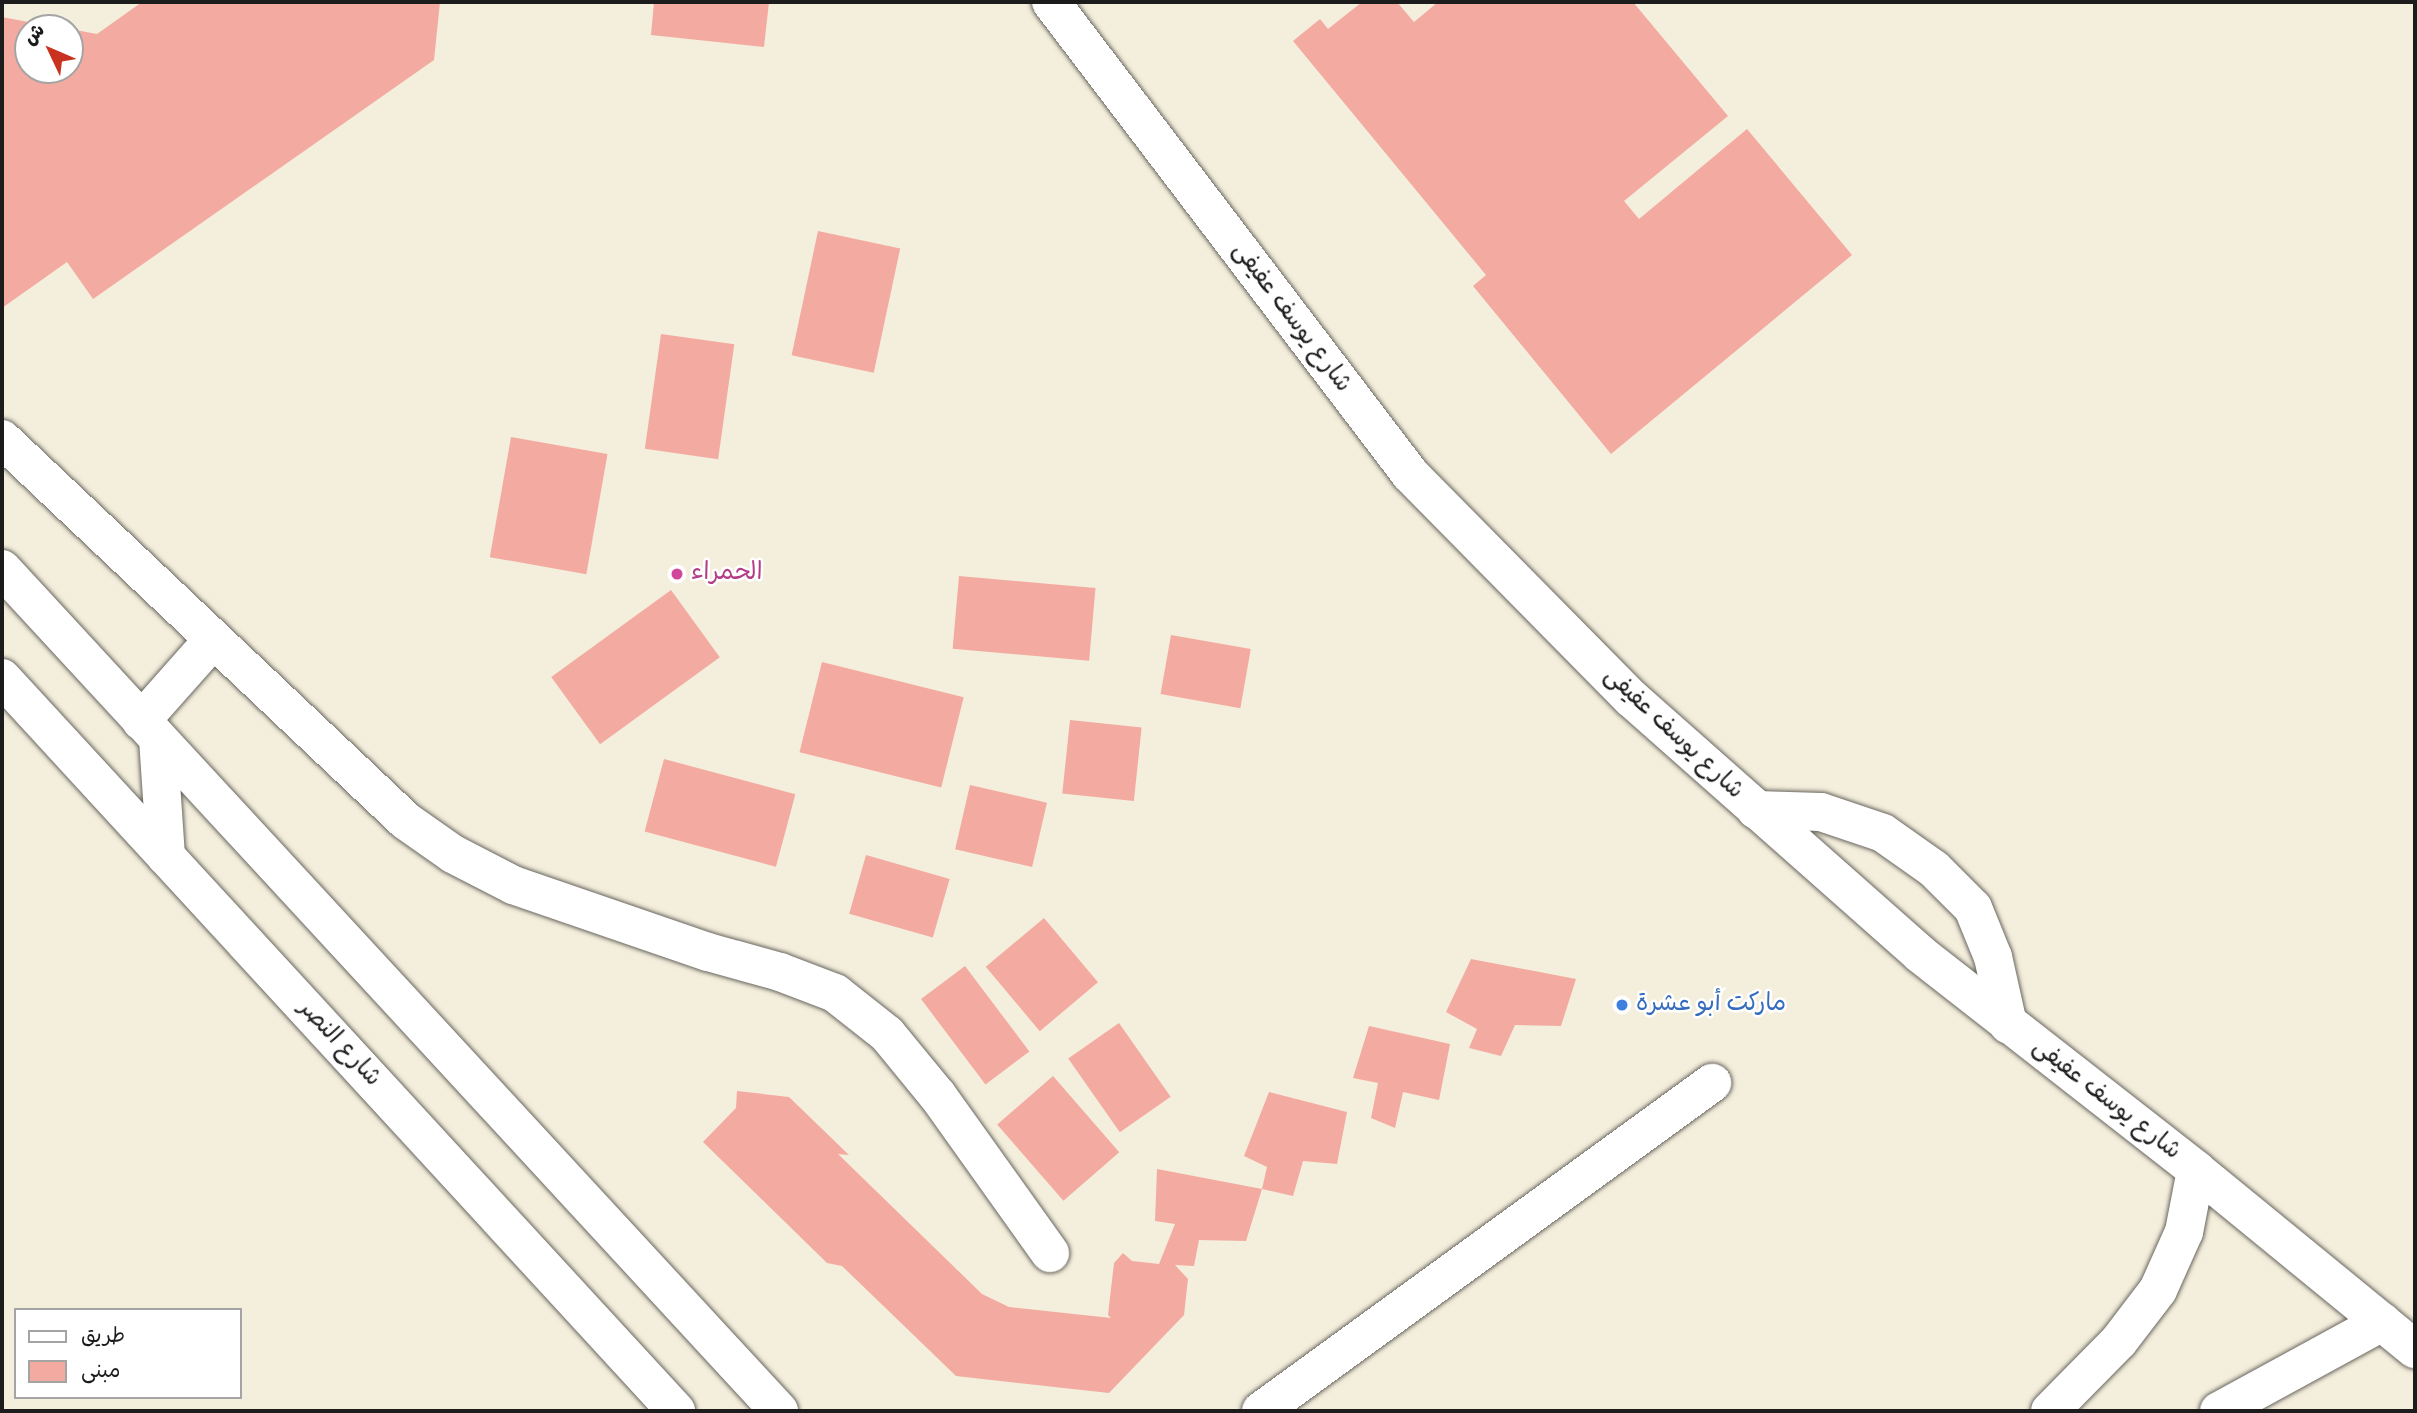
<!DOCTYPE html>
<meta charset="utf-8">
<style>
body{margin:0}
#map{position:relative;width:2417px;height:1413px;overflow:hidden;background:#f4eedc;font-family:"Indie Flower","Playpen Sans Arabic",sans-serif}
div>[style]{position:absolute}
.building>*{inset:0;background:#f3aba1;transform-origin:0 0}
.roads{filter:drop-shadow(0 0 2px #68665f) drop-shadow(0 0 2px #68665f)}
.minor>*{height:38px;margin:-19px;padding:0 19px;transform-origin:19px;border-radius:19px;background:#fff}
.major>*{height:38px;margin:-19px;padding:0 19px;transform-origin:19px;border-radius:19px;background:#fff}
.dots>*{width:19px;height:19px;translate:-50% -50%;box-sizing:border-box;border:4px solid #fff;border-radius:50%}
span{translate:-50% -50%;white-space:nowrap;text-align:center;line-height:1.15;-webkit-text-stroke:5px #fff;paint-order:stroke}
.street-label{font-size:24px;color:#1c1c1c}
.hotel-label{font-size:24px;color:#b23c85}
.left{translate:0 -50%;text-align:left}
.shop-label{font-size:24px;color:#366cbe}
.frame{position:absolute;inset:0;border:4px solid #1c1c1c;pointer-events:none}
.legend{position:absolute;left:14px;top:1308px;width:228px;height:91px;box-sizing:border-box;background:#fff;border:2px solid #a4a4a4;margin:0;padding:9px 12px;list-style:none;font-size:21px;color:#1c1c1c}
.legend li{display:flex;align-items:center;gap:14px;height:35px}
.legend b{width:35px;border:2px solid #a4a4a4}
.north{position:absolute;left:14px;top:14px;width:70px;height:70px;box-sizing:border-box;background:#fff;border:2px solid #a4a4a4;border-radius:50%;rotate:314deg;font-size:19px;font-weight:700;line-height:28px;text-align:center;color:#1c1c1c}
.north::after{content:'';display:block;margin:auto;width:24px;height:32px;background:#c8321e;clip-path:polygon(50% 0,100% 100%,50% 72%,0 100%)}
</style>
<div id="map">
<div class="building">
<i style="clip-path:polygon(142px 2px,440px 2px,434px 60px,93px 299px,67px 262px,2px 308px,2px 17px,55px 27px,28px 28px,28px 70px,70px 70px,70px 29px,97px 34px)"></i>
<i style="clip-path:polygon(654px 2px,769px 2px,764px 47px,651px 35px)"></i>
<i style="clip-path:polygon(1362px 2px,1397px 2px,1414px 22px,1438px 2px,1633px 2px,1728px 116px,1624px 201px,1639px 219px,1747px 129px,1852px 255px,1611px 454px,1473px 286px,1486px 275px,1293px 41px,1320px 19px,1328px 29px)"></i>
<i style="left:818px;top:231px;width:84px;height:127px;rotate:12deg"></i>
<i style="left:661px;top:334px;width:74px;height:116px;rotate:8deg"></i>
<i style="left:511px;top:437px;width:98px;height:122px;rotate:10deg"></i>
<i style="left:959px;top:576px;width:137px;height:73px;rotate:5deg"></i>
<i style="left:671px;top:590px;width:83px;height:148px;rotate:54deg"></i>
<i style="left:1171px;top:635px;width:81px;height:60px;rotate:10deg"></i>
<i style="left:822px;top:662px;width:146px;height:93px;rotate:14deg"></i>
<i style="left:1070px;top:720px;width:72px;height:74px;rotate:6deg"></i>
<i style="left:664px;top:759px;width:136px;height:75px;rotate:15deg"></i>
<i style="left:970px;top:785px;width:79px;height:66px;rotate:13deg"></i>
<i style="left:866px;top:855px;width:87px;height:61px;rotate:16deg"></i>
<i style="left:1044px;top:918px;width:84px;height:76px;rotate:50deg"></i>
<i style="clip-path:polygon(1471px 959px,1576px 979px,1561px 1026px,1515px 1025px,1501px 1056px,1469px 1048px,1477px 1029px,1446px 1012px)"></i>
<i style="left:965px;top:966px;width:107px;height:55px;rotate:53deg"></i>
<i style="left:1119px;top:1023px;width:90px;height:62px;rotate:55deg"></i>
<i style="clip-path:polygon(1369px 1026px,1450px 1044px,1439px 1100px,1403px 1092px,1395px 1128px,1371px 1118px,1378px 1083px,1353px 1078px)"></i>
<i style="left:1053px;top:1076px;width:101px;height:74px;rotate:49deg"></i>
<i style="clip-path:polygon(737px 1091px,789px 1097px,849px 1155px,838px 1154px,982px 1294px,1009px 1307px,1111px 1318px,1108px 1315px,1114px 1263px,1123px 1253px,1132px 1261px,1159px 1264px,1175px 1224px,1155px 1221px,1157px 1169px,1262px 1189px,1246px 1241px,1199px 1240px,1194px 1266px,1175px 1265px,1188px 1279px,1184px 1315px,1109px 1393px,956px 1376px,842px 1266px,827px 1263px,703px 1142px,736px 1108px)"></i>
<i style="clip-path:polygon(1269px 1092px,1347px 1112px,1337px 1164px,1303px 1161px,1293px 1196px,1262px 1189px,1267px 1167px,1244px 1156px)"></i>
</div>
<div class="roads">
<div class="minor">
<i style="left:1051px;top:2px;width:593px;rotate:52.74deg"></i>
<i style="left:1410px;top:474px;width:315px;rotate:45.4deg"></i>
<i style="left:1631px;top:698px;width:386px;rotate:41.5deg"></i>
<i style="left:1920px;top:954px;width:350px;rotate:38deg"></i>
<i style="left:2196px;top:1170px;width:283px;rotate:39.3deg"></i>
<i style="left:2px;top:439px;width:556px;rotate:43.4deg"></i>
<i style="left:406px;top:821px;width:57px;rotate:35.1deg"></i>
<i style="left:453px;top:854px;width:68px;rotate:27.3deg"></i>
<i style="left:513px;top:885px;width:206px;rotate:19deg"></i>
<i style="left:708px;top:952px;width:75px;rotate:15.5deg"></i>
<i style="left:780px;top:972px;width:59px;rotate:20.9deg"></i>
<i style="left:835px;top:993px;width:66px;rotate:38.3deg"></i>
<i style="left:887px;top:1034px;width:80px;rotate:50.6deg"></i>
<i style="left:938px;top:1096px;width:193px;rotate:54.5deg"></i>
<i style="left:2px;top:569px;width:1146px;rotate:47.3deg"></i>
<i style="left:141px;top:721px;width:108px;rotate:-48.4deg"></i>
<i style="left:1756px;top:810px;width:65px;rotate:1.8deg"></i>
<i style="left:1821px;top:812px;width:65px;rotate:18.7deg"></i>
<i style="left:1883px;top:833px;width:62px;rotate:35.2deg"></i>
<i style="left:1934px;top:869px;width:55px;rotate:45deg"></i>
<i style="left:1973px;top:908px;width:53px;rotate:67.8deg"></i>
<i style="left:1993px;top:957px;width:69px;rotate:77.4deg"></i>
<i style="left:1261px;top:1411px;width:558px;rotate:-36.03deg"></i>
<i style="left:2050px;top:1411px;width:98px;rotate:-45.4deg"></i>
<i style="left:2119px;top:1341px;width:64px;rotate:-52.6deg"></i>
<i style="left:2158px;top:1290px;width:64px;rotate:-65.9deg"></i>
<i style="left:2184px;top:1232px;width:63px;rotate:-79deg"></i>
<i style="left:2219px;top:1411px;width:186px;rotate:-28.6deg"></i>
</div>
<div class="major">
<i style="left:2px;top:678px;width:996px;rotate:47.4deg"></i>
<i style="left:158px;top:739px;width:118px;rotate:86.1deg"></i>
</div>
</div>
<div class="dots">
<i style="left:677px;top:574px;background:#d1479c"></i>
<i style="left:1622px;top:1005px;background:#3f7fe0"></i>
</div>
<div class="street-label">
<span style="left:1291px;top:318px;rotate:53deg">شارع يوسف عفيفى</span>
<span style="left:1673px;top:734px;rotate:43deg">شارع يوسف عفيفى</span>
<span style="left:339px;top:1044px;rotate:47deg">شارع النصر</span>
<span style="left:2106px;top:1100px;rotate:38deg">شارع يوسف عفيفى</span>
</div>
<div class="hotel-label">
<span class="left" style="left:691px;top:574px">الحمراء</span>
</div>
<div class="shop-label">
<span class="left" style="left:1636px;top:1005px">ماركت أبو عشرة</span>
</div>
<div class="frame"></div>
<ul class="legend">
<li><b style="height:9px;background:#fff"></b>طريق</li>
<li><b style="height:19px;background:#f3aba1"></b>مبنى</li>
</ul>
<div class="north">ش</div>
</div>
